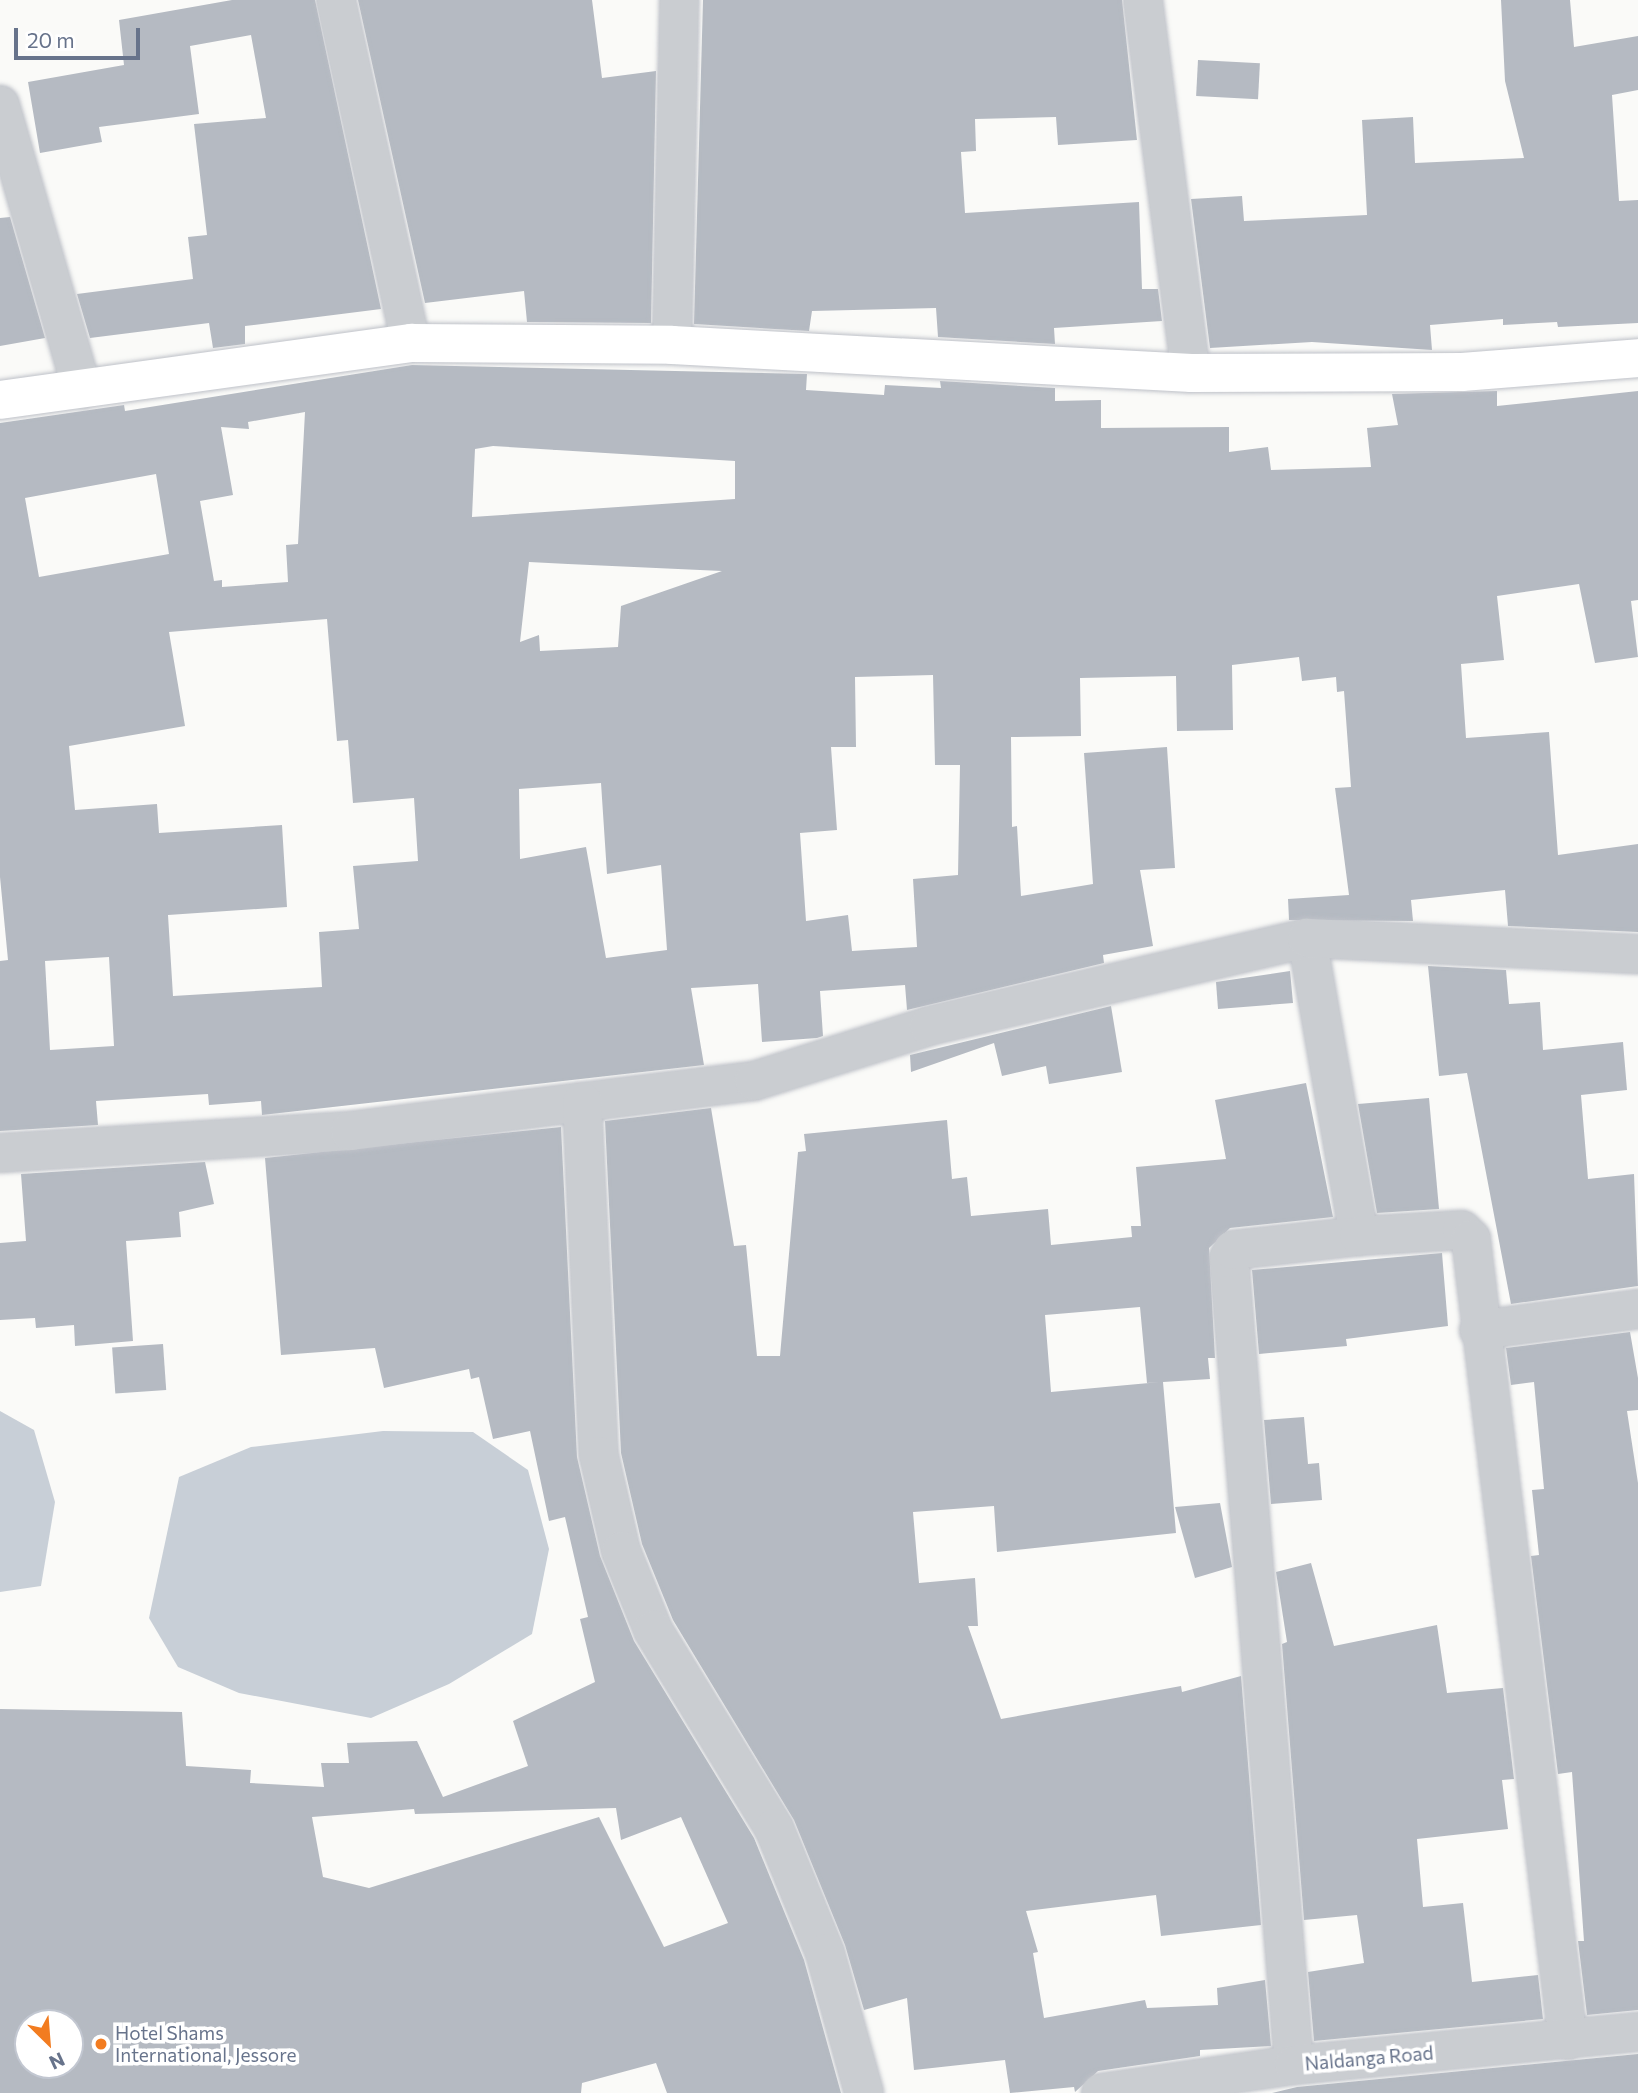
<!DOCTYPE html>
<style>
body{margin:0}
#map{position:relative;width:1638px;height:2093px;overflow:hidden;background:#fafaf8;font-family:Commissioner,sans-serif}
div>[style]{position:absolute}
.water>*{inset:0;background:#c8cfd7}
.building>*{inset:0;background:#b5bac2;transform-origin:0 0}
.roads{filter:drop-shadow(0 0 2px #bec1c8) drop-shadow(0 0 2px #bec1c8)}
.street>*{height:38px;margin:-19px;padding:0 19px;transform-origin:19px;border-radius:19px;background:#cacdd1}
.secondary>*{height:38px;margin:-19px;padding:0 19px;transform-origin:19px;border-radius:19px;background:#fff}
.dots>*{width:19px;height:19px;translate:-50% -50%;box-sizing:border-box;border:4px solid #fff;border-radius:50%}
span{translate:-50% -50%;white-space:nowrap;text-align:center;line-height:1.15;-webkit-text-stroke:7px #fff;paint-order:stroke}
.poi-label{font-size:19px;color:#67738b}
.left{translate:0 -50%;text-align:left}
.street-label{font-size:19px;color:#67738b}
.north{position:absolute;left:14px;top:2009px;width:70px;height:70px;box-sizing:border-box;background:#fff;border:2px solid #c2c7d1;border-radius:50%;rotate:155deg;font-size:19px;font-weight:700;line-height:28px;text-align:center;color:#67738b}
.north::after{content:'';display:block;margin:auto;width:24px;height:32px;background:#f27c20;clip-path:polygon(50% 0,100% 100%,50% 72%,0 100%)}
.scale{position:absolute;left:14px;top:28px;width:126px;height:32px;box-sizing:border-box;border:4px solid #67738b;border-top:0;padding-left:9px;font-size:21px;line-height:24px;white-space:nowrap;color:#67738b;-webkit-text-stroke:5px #fff;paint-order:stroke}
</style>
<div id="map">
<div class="water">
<i style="clip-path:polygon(0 1411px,34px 1430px,55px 1502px,41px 1586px,0 1592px)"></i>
<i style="clip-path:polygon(383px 1431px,473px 1432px,528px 1470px,549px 1549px,532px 1634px,449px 1684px,371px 1718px,239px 1693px,178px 1667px,149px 1618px,179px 1477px,251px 1447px)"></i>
</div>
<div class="building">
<i style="clip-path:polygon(232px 0,315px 0,381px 309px,245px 326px,245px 344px,213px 348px,209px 323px,90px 338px,77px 294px,193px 279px,188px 237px,207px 235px,194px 124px,266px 118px,251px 35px,190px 46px,199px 114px,99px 127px,102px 142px,40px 153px,28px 82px,124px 65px,119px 20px)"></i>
<i style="clip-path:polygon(358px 0,592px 0,602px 78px,656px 71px,651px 323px,527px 322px,524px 291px,425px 303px)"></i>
<i style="clip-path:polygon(703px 0,1122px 0,1137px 140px,1058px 145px,1056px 117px,975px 119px,976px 151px,961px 152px,965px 213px,1139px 202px,1142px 289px,1158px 289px,1162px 321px,1054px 328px,1055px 344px,938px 337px,936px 308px,812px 311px,809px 331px,694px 324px)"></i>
<i style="clip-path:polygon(1501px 0,1570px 0,1574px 47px,1638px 36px,1638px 90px,1612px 95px,1619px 201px,1638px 200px,1638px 323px,1558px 327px,1557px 322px,1503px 325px,1503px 319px,1430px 325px,1432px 350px,1312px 342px,1210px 348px,1191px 199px,1242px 196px,1244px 221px,1367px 215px,1362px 120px,1413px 117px,1415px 163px,1524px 158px,1505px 81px)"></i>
<i style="left:1198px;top:60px;width:62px;height:36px;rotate:3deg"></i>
<i style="clip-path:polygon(10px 217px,45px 338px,0 346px,0 218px)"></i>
<i style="clip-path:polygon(evenodd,412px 365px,807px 374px,806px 390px,884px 395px,885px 385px,941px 388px,940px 381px,1055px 388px,1055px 401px,1101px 400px,1101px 428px,1229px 427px,1229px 452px,1268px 447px,1271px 470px,1371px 467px,1367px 428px,1398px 425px,1392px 394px,1497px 391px,1497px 406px,1638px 391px,1638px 600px,1631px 601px,1638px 657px,1595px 663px,1579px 584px,1497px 596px,1504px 660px,1461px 664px,1466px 738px,1549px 732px,1558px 855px,1638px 844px,1638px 932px,1508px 926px,1505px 890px,1411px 900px,1413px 921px,1289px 920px,1288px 899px,1349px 895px,1335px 788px,1351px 787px,1344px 691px,1337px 692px,1336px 677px,1302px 681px,1299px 657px,1232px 665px,1233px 730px,1177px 731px,1176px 676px,1080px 678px,1081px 736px,1011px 737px,1012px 827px,1017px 826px,1021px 896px,1093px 884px,1084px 753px,1167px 747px,1175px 868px,1140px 870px,1153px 946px,1103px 955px,1104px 963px,907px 1010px,905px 985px,820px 991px,823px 1036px,817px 1038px,762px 1042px,758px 984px,691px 988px,704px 1065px,262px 1115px,261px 1101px,209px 1105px,208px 1094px,96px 1101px,98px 1125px,0 1131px,0 961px,8px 960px,0 877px,0 423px,124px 405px,125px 411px,412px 365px,305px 412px,298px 544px,286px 545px,288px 582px,222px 587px,222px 580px,214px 581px,200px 501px,233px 495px,221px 427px,249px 429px,248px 422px,305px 412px,412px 365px,493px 446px,735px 461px,735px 499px,472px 517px,475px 449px,493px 446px,412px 365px,156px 474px,169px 554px,39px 577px,25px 498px,156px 474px,412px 365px,529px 562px,568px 564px,722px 571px,621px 606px,618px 647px,540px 651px,539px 635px,520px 642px,529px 562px,412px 365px,327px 619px,337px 741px,348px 740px,353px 803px,414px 798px,418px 861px,353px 866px,359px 929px,319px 932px,322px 987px,173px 996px,168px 915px,287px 907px,282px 825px,159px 833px,157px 804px,75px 810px,69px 746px,185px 726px,169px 632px,327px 619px,412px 365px,933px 675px,935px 765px,960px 765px,958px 875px,913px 879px,917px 947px,852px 951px,848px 915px,806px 921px,800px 833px,837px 830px,831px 747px,856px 747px,855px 677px,933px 675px,412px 365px,601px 783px,607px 874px,661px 865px,667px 950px,606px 958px,586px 847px,520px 859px,519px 789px,601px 783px,412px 365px,109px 957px,114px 1046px,50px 1050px,45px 961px,109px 957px)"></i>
<i style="clip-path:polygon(1428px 966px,1506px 970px,1509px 1004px,1540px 1002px,1543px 1050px,1623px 1042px,1627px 1090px,1581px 1095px,1588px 1179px,1634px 1174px,1638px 1286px,1511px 1304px,1467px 1073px,1439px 1076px)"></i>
<i style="clip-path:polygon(1290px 971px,1293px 1003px,1218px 1009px,1216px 982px)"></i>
<i style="clip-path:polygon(1111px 1006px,1122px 1072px,1049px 1084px,1046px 1066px,1002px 1076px,994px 1043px,911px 1072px,910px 1055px)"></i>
<i style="clip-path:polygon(evenodd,1306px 1083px,1333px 1217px,1230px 1228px,1209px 1248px,1215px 1358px,1208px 1358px,1210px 1379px,1163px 1382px,1176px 1533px,997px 1552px,994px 1506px,913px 1512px,919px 1583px,975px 1578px,978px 1626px,968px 1626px,1001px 1719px,1181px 1686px,1182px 1692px,1241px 1676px,1261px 1925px,1161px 1936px,1156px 1895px,1026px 1911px,1038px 1952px,1033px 1953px,1044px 2018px,1145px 2000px,1147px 2008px,1218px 2005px,1217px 1988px,1265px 1980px,1271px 2046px,1200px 2050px,1200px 2056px,1098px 2071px,1075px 2092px,1074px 2087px,1010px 2093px,1005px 2060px,914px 2070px,907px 1998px,864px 2010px,845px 1945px,794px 1820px,673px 1620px,642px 1544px,621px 1453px,605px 1121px,711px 1108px,734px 1246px,746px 1245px,757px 1356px,780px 1356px,798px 1152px,806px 1151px,804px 1134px,947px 1120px,952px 1179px,967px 1177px,971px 1216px,1048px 1209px,1051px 1245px,1132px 1237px,1131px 1226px,1141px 1226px,1136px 1167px,1226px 1159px,1215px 1100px,1306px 1083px,1140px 1307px,1147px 1383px,1160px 1382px,1051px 1392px,1045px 1315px,1140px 1307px)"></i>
<i style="clip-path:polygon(1429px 1098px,1439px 1209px,1377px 1213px,1358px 1104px)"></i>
<i style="clip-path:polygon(evenodd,561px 1127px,577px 1457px,600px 1556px,634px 1641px,754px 1838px,804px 1960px,841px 2093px,667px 2093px,656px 2063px,582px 2083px,581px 2093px,0 2093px,0 1709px,182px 1712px,186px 1766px,251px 1770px,250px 1783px,324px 1787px,321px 1763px,349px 1763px,347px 1743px,417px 1741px,443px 1797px,528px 1766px,513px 1721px,595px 1682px,580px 1619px,588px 1617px,565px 1517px,549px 1521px,530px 1431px,493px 1439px,479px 1377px,471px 1379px,469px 1369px,384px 1388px,375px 1348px,281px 1355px,265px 1158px,561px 1127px,616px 1808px,621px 1840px,681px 1817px,728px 1923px,664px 1947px,599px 1817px,369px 1888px,323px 1877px,312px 1817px,414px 1809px,415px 1814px,616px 1808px,561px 1127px,28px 2023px,70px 2023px,70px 2065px,28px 2065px,28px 2023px)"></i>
<i style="clip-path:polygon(205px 1162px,214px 1204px,179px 1212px,181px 1237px,126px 1241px,133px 1341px,75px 1346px,74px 1325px,36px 1328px,35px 1318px,0 1320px,0 1243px,26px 1241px,21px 1174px)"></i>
<i style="clip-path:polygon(1442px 1253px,1448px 1326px,1346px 1339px,1347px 1346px,1259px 1354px,1252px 1270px)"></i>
<i style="clip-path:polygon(1630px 1332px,1638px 1378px,1638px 1410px,1627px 1411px,1638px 1483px,1638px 2010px,1587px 2015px,1578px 1941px,1584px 1941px,1572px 1772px,1558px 1774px,1531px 1556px,1539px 1555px,1532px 1490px,1544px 1489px,1534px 1382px,1511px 1385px,1506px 1348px)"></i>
<i style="left:163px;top:1344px;width:46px;height:51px;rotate:86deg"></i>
<i style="clip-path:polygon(1304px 1417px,1308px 1464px,1319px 1463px,1322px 1500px,1271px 1504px,1264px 1420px)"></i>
<i style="clip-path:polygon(1220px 1503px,1232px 1567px,1195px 1578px,1175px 1507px)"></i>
<i style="clip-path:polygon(1311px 1563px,1334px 1646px,1437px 1625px,1447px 1693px,1503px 1688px,1514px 1779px,1502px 1780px,1508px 1829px,1417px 1839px,1423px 1907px,1463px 1903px,1472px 1982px,1538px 1975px,1543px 2019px,1314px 2041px,1308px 1972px,1364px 1963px,1357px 1915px,1304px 1920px,1282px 1644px,1287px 1642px,1276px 1572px)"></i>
<i style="clip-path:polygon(1638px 2054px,1638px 2093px,1272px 2093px,1297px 2087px)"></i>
</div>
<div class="roads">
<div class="street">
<i style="left:336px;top:0;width:351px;rotate:77.7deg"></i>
<i style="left:1143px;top:0;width:376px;rotate:82.7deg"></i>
<i style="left:0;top:105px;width:296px;rotate:73.9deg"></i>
<i style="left:672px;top:345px;width:345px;rotate:-88.8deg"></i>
<i style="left:1307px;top:938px;width:303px;rotate:80.1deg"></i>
<i style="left:582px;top:1102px;width:173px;rotate:-7deg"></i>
<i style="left:754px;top:1081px;width:183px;rotate:-17.4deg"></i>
<i style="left:929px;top:1026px;width:388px;rotate:-13.1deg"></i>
<i style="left:1307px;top:938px;width:331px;rotate:2.8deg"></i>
<i style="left:0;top:1153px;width:351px;rotate:-3.6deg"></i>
<i style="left:350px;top:1131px;width:234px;rotate:-7.1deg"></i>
<i style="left:582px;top:1102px;width:354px;rotate:87.3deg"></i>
<i style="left:599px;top:1456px;width:98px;rotate:77deg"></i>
<i style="left:621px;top:1551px;width:85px;rotate:67.9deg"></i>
<i style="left:653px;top:1630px;width:232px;rotate:58.6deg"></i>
<i style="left:774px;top:1828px;width:135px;rotate:67.8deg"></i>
<i style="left:825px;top:1953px;width:145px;rotate:74.4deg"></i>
<i style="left:1479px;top:1330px;width:160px;rotate:-7.5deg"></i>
<i style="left:1294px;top:2065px;width:810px;rotate:-94.6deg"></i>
<i style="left:1229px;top:1258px;width:9px;rotate:-63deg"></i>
<i style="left:1233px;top:1250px;width:127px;rotate:-6.3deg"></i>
<i style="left:1359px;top:1236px;width:103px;rotate:-3.3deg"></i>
<i style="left:1462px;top:1230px;width:13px;rotate:45deg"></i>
<i style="left:1471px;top:1239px;width:807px;rotate:83.1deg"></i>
<i style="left:1101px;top:2093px;width:195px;rotate:-8.3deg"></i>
<i style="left:1294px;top:2065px;width:346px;rotate:-5.5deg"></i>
</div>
<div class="secondary">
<i style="left:0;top:400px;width:415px;rotate:-7.9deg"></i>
<i style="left:411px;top:343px;width:261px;rotate:0.4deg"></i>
<i style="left:672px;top:345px;width:520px;rotate:3.09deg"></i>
<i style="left:1191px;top:373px;width:271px;rotate:-0.2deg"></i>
<i style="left:1462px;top:372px;width:177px;rotate:-4.5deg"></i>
</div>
</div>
<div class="dots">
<i style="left:101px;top:2044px;background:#f27c20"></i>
</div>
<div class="poi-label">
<span class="left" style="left:115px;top:2044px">Hotel Shams<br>International, Jessore</span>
</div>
<div class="street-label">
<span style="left:1369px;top:2058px;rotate:-5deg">Naldanga Road</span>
</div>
<div class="north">N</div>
<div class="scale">20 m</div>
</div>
